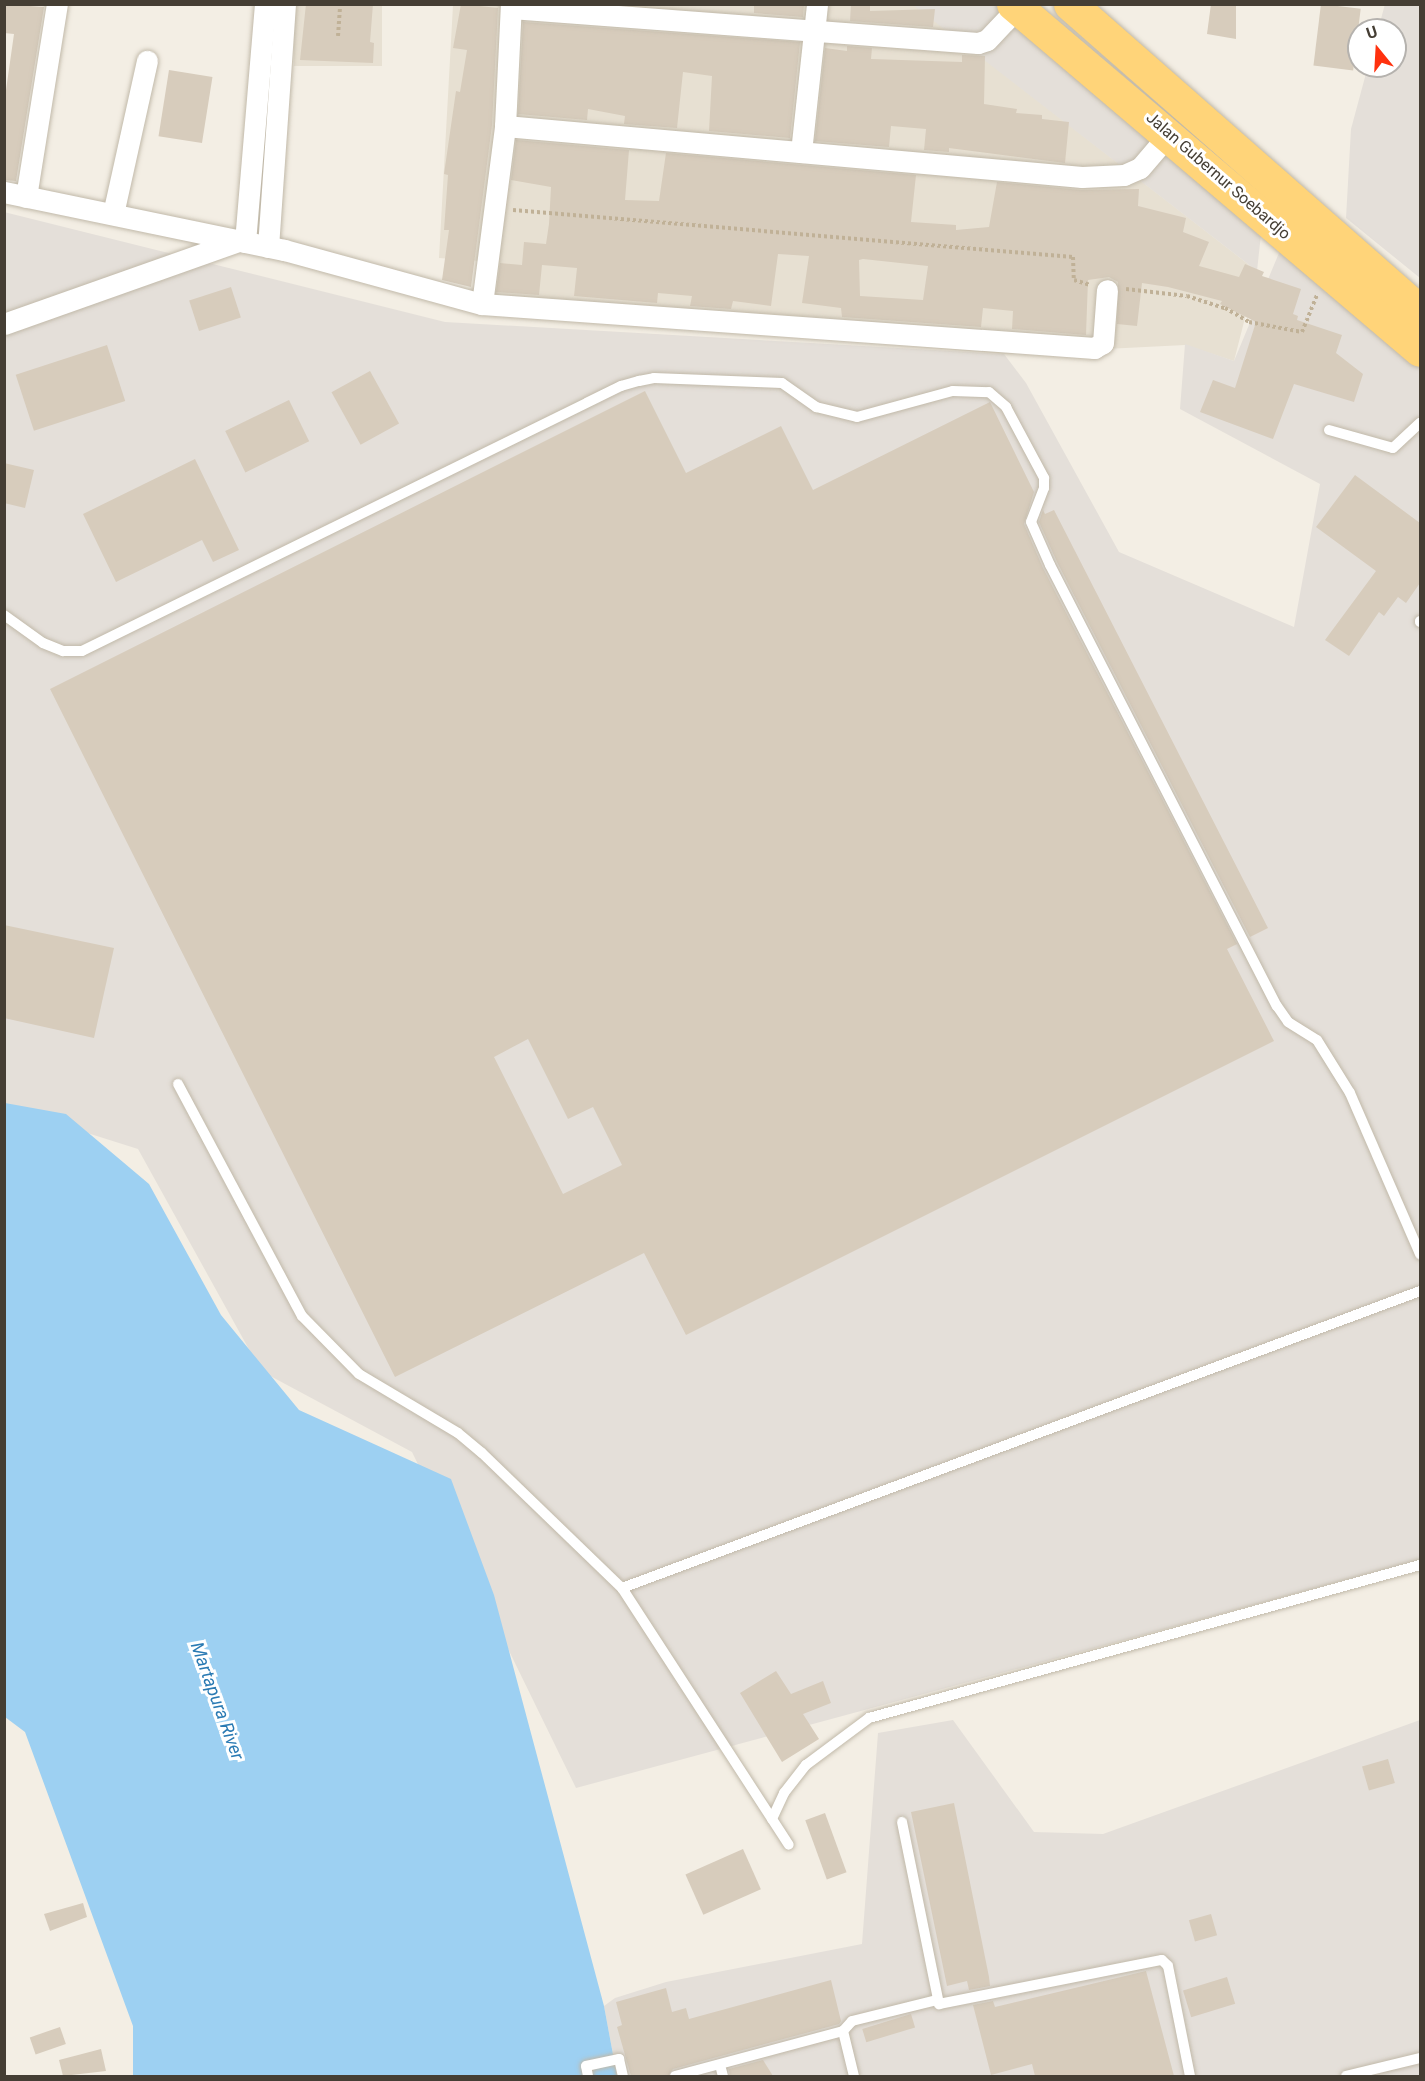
<!DOCTYPE html>
<style>
body{margin:0}
#map{position:relative;width:1425px;height:2081px;overflow:hidden;background:#f3eee4;font-family:Roboto,sans-serif}
div>[style]{position:absolute}
.residential>*{inset:0;background:#e7e0d2;transform-origin:0 0}
.industrial>*{inset:0;background:#e4dfd9}
.water>*{inset:0;background:#9dd0f2}
.building>*{inset:0;background:#d7ccbc;transform-origin:0 0}
.path>*{height:4px;margin-top:-2px;transform-origin:0;background:repeating-linear-gradient(90deg,#c0b197 0 3px,transparent 0 6px)}
.roads{filter:drop-shadow(0 0 2px #c1b9a9) drop-shadow(0 0 2px #c1b9a9)}
.service>*{height:10px;margin:-5px;padding:0 5px;transform-origin:5px;border-radius:5px;background:#fff}
.minor>*{height:21px;margin:-10.5px;padding:0 10.5px;transform-origin:10.5px;border-radius:10.5px;background:#fff}
.trunk>*{height:33px;margin:-16.5px;padding:0 16.5px;transform-origin:16.5px;border-radius:16.5px;background:#ffd479}
span{translate:-50% -50%;white-space:nowrap;text-align:center;line-height:1.15;-webkit-text-stroke:6px #fff;paint-order:stroke}
.street-label{font-size:16px;color:#453e34}
.water-label{font-size:18px;color:#2a7ab3;font-style:italic}
.frame{position:absolute;inset:0;border:6px solid #453e34;pointer-events:none}
.north{position:absolute;left:1347px;top:18px;width:60px;height:60px;box-sizing:border-box;background:#fff;border:2px solid #b5b2ae;border-radius:50%;rotate:342deg;font-size:16px;font-weight:700;line-height:24px;text-align:center;color:#453e34}
.north::after{content:'';display:block;margin:auto;width:21px;height:27px;background:#ff310e;clip-path:polygon(50% 0,100% 100%,50% 72%,0 100%)}
</style>
<div id="map">
<div class="residential">
<i style="clip-path:polygon(913px 4px,1257px 271px,1234px 361px,1185px 345px,1004px 354px,476px 308px,478px 261px,439px 258px,453px 5px)"></i>
<i style="left:294px;top:5px;width:88px;height:61px"></i>
</div>
<div class="industrial">
<i style="clip-path:polygon(1385px 4px,1420px 5px,1420px 278px,1346px 218px,1351px 129px,1368px 66px,1395px 66px,1395px 30px,1378px 30px)"></i>
<i style="clip-path:polygon(913px 5px,1005px 5px,1262px 225px,1257px 271px)"></i>
<i style="clip-path:polygon(4px 212px,445px 322px,1004px 354px,1026px 383px,1119px 552px,1294px 627px,1320px 484px,1180px 409px,1185px 344px,1234px 361px,1284px 241px,1420px 357px,1420px 1560px,576px 1788px,412px 1452px,261px 1371px,138px 1149px,5px 1107px)"></i>
<i style="clip-path:polygon(953px 1720px,1034px 1832px,1103px 1834px,1420px 1720px,1420px 2076px,617px 2076px,604px 2006px,615px 1998px,666px 1982px,862px 1944px,878px 1733px)"></i>
</div>
<div class="water">
<i style="clip-path:polygon(5px 1103px,66px 1114px,149px 1184px,221px 1315px,299px 1410px,451px 1479px,494px 1595px,604px 2006px,617px 2076px,133px 2076px,133px 2026px,25px 1732px,5px 1717px)"></i>
</div>
<div class="building">
<i style="clip-path:polygon(4px 4px,44px 7px,16px 181px,4px 180px,5px 97px,14px 34px,4px 33px)"></i>
<i style="clip-path:polygon(306px 4px,373px 4px,370px 42px,374px 43px,373px 63px,300px 60px)"></i>
<i style="clip-path:polygon(461px 4px,498px 8px,492px 125px,471px 287px,442px 280px,449px 230px,444px 230px,448px 175px,444px 174px,456px 91px,460px 92px,467px 50px,453px 48px)"></i>
<i style="clip-path:polygon(754px 4px,804px 4px,803px 17px,754px 13px)"></i>
<i style="clip-path:polygon(851px 4px,870px 4px,870px 11px,935px 9px,933px 27px,850px 21px)"></i>
<i style="clip-path:polygon(1211px 4px,1236px 4px,1236px 39px,1207px 34px)"></i>
<i style="left:1321px;top:4px;width:40px;height:62px;rotate:7deg"></i>
<i style="clip-path:polygon(523px 22px,800px 42px,790px 138px,709px 131px,712px 76px,683px 72px,677px 128px,624px 124px,625px 116px,588px 109px,587px 120px,518px 114px)"></i>
<i style="clip-path:polygon(847px 46px,872px 48px,871px 59px,962px 62px,962px 55px,985px 56px,984px 104px,1017px 109px,1016px 113px,1042px 115px,1042px 119px,1069px 122px,1065px 163px,949px 148px,949px 152px,924px 150px,926px 129px,891px 126px,889px 147px,815px 141px,825px 48px,847px 51px)"></i>
<i style="left:169px;top:70px;width:44px;height:67px;rotate:9deg"></i>
<i style="clip-path:polygon(evenodd,516px 140px,629px 150px,625px 200px,659px 201px,666px 153px,916px 175px,911px 222px,956px 225px,956px 230px,989px 227px,997px 182px,1081px 190px,1139px 189px,1138px 206px,1186px 218px,1183px 232px,1209px 242px,1199px 266px,1239px 277px,1245px 264px,1264px 272px,1262px 276px,1301px 289px,1293px 314px,1298px 316px,1297px 320px,1342px 335px,1336px 353px,1363px 374px,1354px 402px,1294px 384px,1273px 439px,1200px 412px,1213px 380px,1235px 388px,1256px 322px,1220px 304px,1222px 301px,1168px 287px,1142px 283px,1137px 326px,1117px 324px,1118px 282px,1109px 277px,1088px 280px,1086px 335px,1012px 329px,1013px 311px,983px 308px,981px 327px,842px 317px,841px 308px,802px 303px,809px 256px,778px 254px,771px 306px,733px 301px,731px 309px,690px 306px,692px 296px,658px 293px,657px 303px,574px 296px,577px 268px,542px 265px,539px 295px,496px 292px,500px 263px,522px 265px,524px 242px,546px 244px,549px 224px,551px 187px,511px 180px,516px 140px,863px 259px,928px 266px,923px 300px,860px 296px,859px 260px,863px 259px)"></i>
<i style="left:231px;top:287px;width:32px;height:44px;rotate:72deg"></i>
<i style="left:107px;top:345px;width:59px;height:96px;rotate:72deg"></i>
<i style="left:370px;top:371px;width:60px;height:44px;rotate:61deg"></i>
<i style="clip-path:polygon(evenodd,645px 391px,686px 473px,781px 426px,813px 490px,990px 402px,1034px 492px,1024px 524px,1043px 568px,1237px 944px,1227px 949px,1274px 1041px,686px 1335px,644px 1253px,395px 1377px,50px 689px,645px 391px,528px 1039px,568px 1119px,593px 1107px,622px 1165px,563px 1194px,494px 1057px,528px 1039px)"></i>
<i style="left:289px;top:400px;width:46px;height:71px;rotate:64deg"></i>
<i style="clip-path:polygon(195px 459px,239px 550px,213px 562px,202px 540px,116px 582px,83px 514px)"></i>
<i style="clip-path:polygon(4px 463px,34px 470px,25px 508px,4px 503px)"></i>
<i style="clip-path:polygon(1355px 475px,1420px 523px,1420px 583px,1406px 603px,1398px 597px,1384px 616px,1379px 612px,1349px 656px,1325px 640px,1376px 571px,1316px 527px)"></i>
<i style="clip-path:polygon(1043px 510px,1045px 514px,1054px 510px,1268px 928px,1250px 937px,1057px 562px,1039px 522px)"></i>
<i style="clip-path:polygon(4px 925px,114px 948px,94px 1038px,4px 1018px)"></i>
<i style="clip-path:polygon(776px 1671px,791px 1694px,823px 1681px,831px 1703px,803px 1714px,819px 1739px,782px 1762px,740px 1693px)"></i>
<i style="left:1388px;top:1759px;width:25px;height:27px;rotate:74deg"></i>
<i style="clip-path:polygon(954px 1803px,989px 1977px,990px 1986px,969px 1990px,967px 1981px,947px 1986px,911px 1812px)"></i>
<i style="left:825px;top:1813px;width:63px;height:21px;rotate:70deg"></i>
<i style="left:743px;top:1849px;width:44px;height:63px;rotate:66deg"></i>
<i style="clip-path:polygon(83px 1903px,87px 1917px,50px 1931px,44px 1914px)"></i>
<i style="left:1211px;top:1914px;width:22px;height:23px;rotate:74deg"></i>
<i style="clip-path:polygon(1146px 1971px,1174px 2076px,1035px 2076px,1032px 2064px,991px 2075px,973px 2005px,993px 2001px,995px 2007px)"></i>
<i style="left:1227px;top:1977px;width:28px;height:46px;rotate:73deg"></i>
<i style="clip-path:polygon(831px 1980px,841px 2021px,839px 2024px,673px 2069px,668px 2076px,631px 2076px,617px 2027px,622px 2025px,616px 2002px,666px 1988px,672px 2012px,686px 2008px,689px 2019px)"></i>
<i style="left:911px;top:2014px;width:14px;height:51px;rotate:73deg"></i>
<i style="left:60px;top:2027px;width:18px;height:32px;rotate:71deg"></i>
<i style="clip-path:polygon(101px 2049px,106px 2071px,63px 2076px,59px 2060px)"></i>
<i style="clip-path:polygon(763px 2060px,773px 2076px,730px 2076px,729px 2069px)"></i>
</div>
<div class="path">
<i style="left:338px;top:36px;width:32px;rotate:-86deg"></i>
<i style="left:513px;top:210px;width:562px;rotate:4.8deg"></i>
<i style="left:1073px;top:257px;width:23px;rotate:88deg"></i>
<i style="left:1074px;top:280px;width:17px;rotate:17deg"></i>
<i style="left:1126px;top:289px;width:61px;rotate:6.5deg"></i>
<i style="left:1187px;top:296px;width:40px;rotate:18deg"></i>
<i style="left:1225px;top:308px;width:28px;rotate:30deg"></i>
<i style="left:1249px;top:322px;width:54px;rotate:10.7deg"></i>
<i style="left:1302px;top:332px;width:40px;rotate:-68deg"></i>
</div>
<div class="roads">
<div class="service">
<i style="left:1329px;top:430px;width:66px;rotate:15.7deg"></i>
<i style="left:1393px;top:448px;width:37px;rotate:-43deg"></i>
<i style="left:4px;top:615px;width:48px;rotate:35.7deg"></i>
<i style="left:43px;top:643px;width:22px;rotate:22deg"></i>
<i style="left:63px;top:651px;width:19px"></i>
<i style="left:82px;top:651px;width:601px;rotate:-26.18deg"></i>
<i style="left:621px;top:386px;width:19px;rotate:-16deg"></i>
<i style="left:639px;top:381px;width:15px;rotate:-11deg"></i>
<i style="left:654px;top:378px;width:128px;rotate:2.2deg"></i>
<i style="left:782px;top:383px;width:42px;rotate:35.2deg"></i>
<i style="left:816px;top:407px;width:42px;rotate:13.7deg"></i>
<i style="left:857px;top:417px;width:99px;rotate:-15.2deg"></i>
<i style="left:953px;top:391px;width:36px;rotate:2deg"></i>
<i style="left:989px;top:392px;width:23px;rotate:41deg"></i>
<i style="left:1006px;top:407px;width:81px;rotate:61.8deg"></i>
<i style="left:1044px;top:478px;width:10px;rotate:90deg"></i>
<i style="left:1044px;top:488px;width:36px;rotate:111deg"></i>
<i style="left:1031px;top:522px;width:47px;rotate:66.2deg"></i>
<i style="left:1050px;top:565px;width:496px;rotate:62.8deg"></i>
<i style="left:1277px;top:1006px;width:19px;rotate:55deg"></i>
<i style="left:1288px;top:1022px;width:34px;rotate:32deg"></i>
<i style="left:1317px;top:1040px;width:62px;rotate:58.1deg"></i>
<i style="left:1350px;top:1093px;width:176px;rotate:66.5deg"></i>
<i style="left:1420px;top:622px;width:1px;rotate:-90deg"></i>
<i style="left:178px;top:1084px;width:263px;rotate:61.9deg"></i>
<i style="left:302px;top:1316px;width:81px;rotate:45.5deg"></i>
<i style="left:359px;top:1374px;width:115px;rotate:30.8deg"></i>
<i style="left:458px;top:1433px;width:31px;rotate:40deg"></i>
<i style="left:482px;top:1453px;width:194px;rotate:44deg"></i>
<i style="left:622px;top:1588px;width:306px;rotate:57deg"></i>
<i style="left:622px;top:1588px;width:851px;rotate:-20.41deg"></i>
<i style="left:772px;top:1819px;width:29px;rotate:-65deg"></i>
<i style="left:784px;top:1793px;width:36px;rotate:-52deg"></i>
<i style="left:806px;top:1765px;width:79px;rotate:-36.7deg"></i>
<i style="left:869px;top:1718px;width:572px;rotate:-15.52deg"></i>
<i style="left:902px;top:1822px;width:186px;rotate:78.5deg"></i>
<i style="left:939px;top:2004px;width:227px;rotate:-11.2deg"></i>
<i style="left:1162px;top:1960px;width:8px;rotate:45deg"></i>
<i style="left:1168px;top:1966px;width:112px;rotate:78.7deg"></i>
<i style="left:843px;top:2031px;width:46px;rotate:76.3deg"></i>
<i style="left:720px;top:2065px;width:11px;rotate:75deg"></i>
<i style="left:588px;top:2076px;width:10px;rotate:-101deg"></i>
<i style="left:586px;top:2066px;width:34px;rotate:-12deg"></i>
<i style="left:619px;top:2059px;width:17px;rotate:77deg"></i>
<i style="left:675px;top:2076px;width:174px;rotate:-15deg"></i>
<i style="left:843px;top:2031px;width:13px;rotate:-48deg"></i>
<i style="left:852px;top:2021px;width:88px;rotate:-13.9deg"></i>
<i style="left:1346px;top:2076px;width:76px;rotate:-13.7deg"></i>
</div>
<div class="minor">
<i style="left:511px;top:8px;width:468px;rotate:4.3deg"></i>
<i style="left:978px;top:43px;width:9px;rotate:-18deg"></i>
<i style="left:987px;top:40px;width:50px;rotate:-46.6deg"></i>
<i style="left:505px;top:126px;width:579px;rotate:5.05deg"></i>
<i style="left:1082px;top:177px;width:42px;rotate:-2.7deg"></i>
<i style="left:1124px;top:175px;width:17px;rotate:-24deg"></i>
<i style="left:1140px;top:168px;width:45px;rotate:-49.5deg"></i>
<i style="left:801px;top:152px;width:149px;rotate:-83.8deg"></i>
<i style="left:4px;top:192px;width:286px;rotate:11.7deg"></i>
<i style="left:284px;top:250px;width:205px;rotate:15.3deg"></i>
<i style="left:482px;top:304px;width:614px;rotate:4.11deg"></i>
<i style="left:1094px;top:348px;width:10px;rotate:-29deg"></i>
<i style="left:1103px;top:343px;width:53px;rotate:-85.7deg"></i>
<i style="left:26px;top:197px;width:195px;rotate:-80.9deg"></i>
<i style="left:113px;top:214px;width:157px;rotate:-77.5deg"></i>
<i style="left:245px;top:242px;width:239px;rotate:-85.2deg"></i>
<i style="left:268px;top:247px;width:244px;rotate:-86deg"></i>
<i style="left:482px;top:304px;width:179px;rotate:-82.6deg"></i>
<i style="left:505px;top:126px;width:122px;rotate:-87.2deg"></i>
<i style="left:4px;top:324px;width:249px;rotate:-19.5deg"></i>
</div>
<div class="trunk">
<i style="left:1013px;top:4px;width:534px;rotate:40.37deg"></i>
<i style="left:1070px;top:4px;width:466px;rotate:41.3deg"></i>
</div>
</div>
<div class="street-label">
<span style="left:1218px;top:176px;rotate:41deg">Jalan Gubernur Soebardjo</span>
</div>
<div class="water-label">
<span style="left:217px;top:1701px;rotate:70deg">Martapura River</span>
</div>
<div class="frame"></div>
<div class="north">U</div>
</div>
